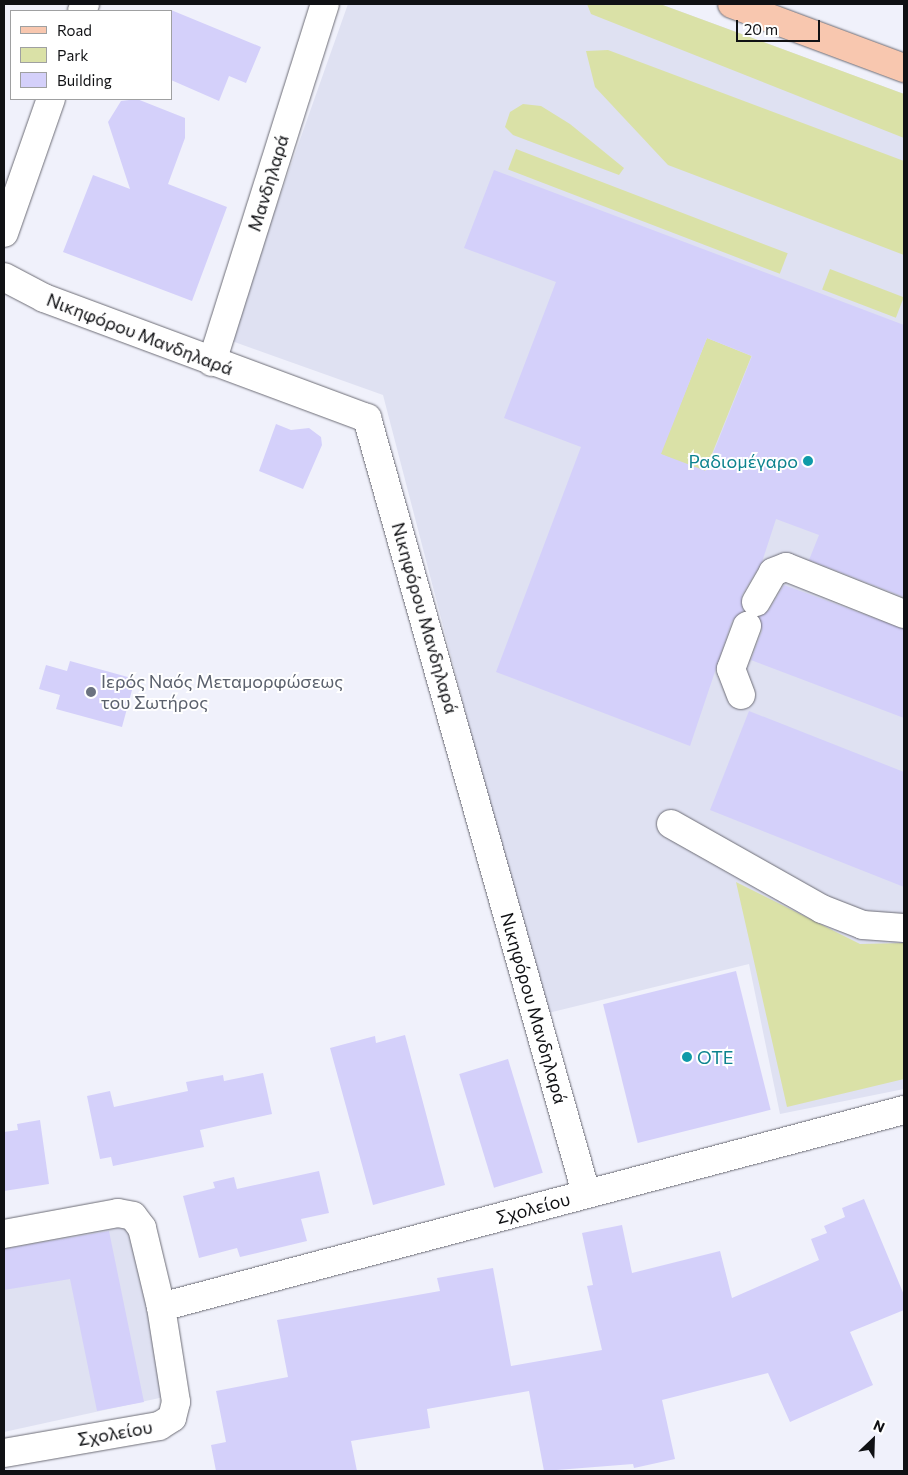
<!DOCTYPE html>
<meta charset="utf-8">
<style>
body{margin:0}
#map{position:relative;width:908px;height:1475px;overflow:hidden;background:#f0f1fb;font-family:Commissioner,sans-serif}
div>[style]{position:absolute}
.built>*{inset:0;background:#dfe1f2}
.green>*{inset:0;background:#dae1a7;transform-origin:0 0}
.building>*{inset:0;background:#d4d0fa;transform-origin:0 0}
.roads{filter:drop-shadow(0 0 1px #6d6d76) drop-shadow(0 0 1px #6d6d76)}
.minor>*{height:28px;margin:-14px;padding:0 14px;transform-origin:14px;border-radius:14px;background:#fff}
.major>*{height:28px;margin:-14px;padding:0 14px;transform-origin:14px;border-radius:14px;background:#f8c7af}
.dots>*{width:14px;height:14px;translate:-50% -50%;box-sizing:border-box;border:2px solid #fff;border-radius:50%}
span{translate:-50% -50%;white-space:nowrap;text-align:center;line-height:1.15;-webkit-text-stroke:4px #fff;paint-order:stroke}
.street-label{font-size:18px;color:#101114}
.culture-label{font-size:18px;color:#0d838f}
.right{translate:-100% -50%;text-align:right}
.left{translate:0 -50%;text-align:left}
.worship-label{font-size:18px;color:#5b616d}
.frame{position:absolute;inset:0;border:5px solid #101114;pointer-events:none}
.legend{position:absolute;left:10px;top:10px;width:162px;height:90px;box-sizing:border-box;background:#fff;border:1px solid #9fa0a1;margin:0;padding:6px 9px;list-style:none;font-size:15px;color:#101114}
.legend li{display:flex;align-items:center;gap:10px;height:25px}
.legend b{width:25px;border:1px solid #9fa0a1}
.north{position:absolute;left:848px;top:1415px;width:50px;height:50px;-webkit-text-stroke:4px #fff;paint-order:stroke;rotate:24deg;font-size:14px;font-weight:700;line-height:20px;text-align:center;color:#101114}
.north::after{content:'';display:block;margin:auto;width:18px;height:22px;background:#101114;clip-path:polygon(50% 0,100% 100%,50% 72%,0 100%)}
.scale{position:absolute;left:736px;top:20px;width:84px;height:22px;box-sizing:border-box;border:2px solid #101114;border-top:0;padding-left:6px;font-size:15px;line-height:18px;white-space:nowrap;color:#101114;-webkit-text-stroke:4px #fff;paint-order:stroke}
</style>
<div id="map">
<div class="built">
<i style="clip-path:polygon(348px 4px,660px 4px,904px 94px,904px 1089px,780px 1114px,749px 964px,544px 1014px,383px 395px,229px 340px)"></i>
<i style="clip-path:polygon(131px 1224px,164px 1397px,4px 1432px,4px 1247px)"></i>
</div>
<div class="green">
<i style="clip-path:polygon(587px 4px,660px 4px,904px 94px,904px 138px,591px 14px)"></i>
<i style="clip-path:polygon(608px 50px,904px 161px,904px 255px,668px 165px,595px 87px,586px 51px)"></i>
<i style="clip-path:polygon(523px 104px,541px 106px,570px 124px,624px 168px,619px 175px,513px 135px,505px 127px,510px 112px)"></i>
<i style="left:516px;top:149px;width:291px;height:22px;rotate:21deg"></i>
<i style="left:830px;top:269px;width:79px;height:22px;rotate:21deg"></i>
<i style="left:707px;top:338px;width:48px;height:125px;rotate:22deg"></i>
<i style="clip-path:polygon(736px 882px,860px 944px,904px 943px,904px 1079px,787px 1107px)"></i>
</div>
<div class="building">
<i style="clip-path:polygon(171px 10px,261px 47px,246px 83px,229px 76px,219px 101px,171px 80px)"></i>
<i style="clip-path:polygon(137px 99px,185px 118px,185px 138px,168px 184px,227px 207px,192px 301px,63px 252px,93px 175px,130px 189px,108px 122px,121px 101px)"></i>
<i style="clip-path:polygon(evenodd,494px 170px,904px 325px,904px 597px,809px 560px,819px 535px,776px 519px,762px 562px,742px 595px,743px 611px,732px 621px,690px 746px,496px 672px,581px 447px,504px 418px,556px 282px,464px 248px,494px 170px,707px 338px,752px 356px,706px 471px,661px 454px,707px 338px)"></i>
<i style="clip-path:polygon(276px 424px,291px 430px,309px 428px,321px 437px,322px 445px,303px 489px,259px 471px)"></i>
<i style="clip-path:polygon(784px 585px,904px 629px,904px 718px,751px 660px,762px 631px,759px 617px,769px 610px)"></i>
<i style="clip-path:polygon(70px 661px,135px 679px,122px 727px,56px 709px,60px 695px,39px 689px,46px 665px,67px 671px)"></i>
<i style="clip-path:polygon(749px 711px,904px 772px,904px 887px,710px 810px)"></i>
<i style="left:736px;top:971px;width:143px;height:137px;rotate:76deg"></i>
<i style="clip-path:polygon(405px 1035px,445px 1185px,373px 1205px,330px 1048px,375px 1036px,376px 1043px)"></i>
<i style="left:508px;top:1059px;width:119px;height:51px;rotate:73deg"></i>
<i style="clip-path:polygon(263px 1073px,272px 1114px,200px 1130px,204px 1147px,113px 1166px,111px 1157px,100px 1159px,87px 1096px,110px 1091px,114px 1107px,188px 1091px,186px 1082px,223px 1075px,224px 1081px)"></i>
<i style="clip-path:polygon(40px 1120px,49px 1184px,4px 1191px,4px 1132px,18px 1130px,17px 1124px)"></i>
<i style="clip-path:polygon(319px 1171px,329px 1213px,301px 1219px,307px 1241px,240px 1257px,237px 1248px,199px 1258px,183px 1196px,215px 1188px,213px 1182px,234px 1177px,237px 1189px)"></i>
<i style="clip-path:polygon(864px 1199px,904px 1295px,904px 1310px,850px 1332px,873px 1385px,790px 1422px,768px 1373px,662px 1400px,675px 1459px,634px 1468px,633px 1464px,544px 1471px,529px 1391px,427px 1409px,430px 1428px,351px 1441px,357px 1471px,216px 1471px,211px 1445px,226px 1442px,216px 1391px,288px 1377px,277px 1320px,440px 1291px,437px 1278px,493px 1268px,511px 1366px,602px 1350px,587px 1286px,593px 1285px,582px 1233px,622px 1225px,632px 1273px,720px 1251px,732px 1298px,819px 1260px,811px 1239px,827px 1233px,824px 1226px,845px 1217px,842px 1208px)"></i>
<i style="clip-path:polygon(109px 1231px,144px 1402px,97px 1411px,70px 1279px,4px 1290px,4px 1249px)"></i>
</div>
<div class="roads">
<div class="minor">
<i style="left:82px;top:11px;width:8px;rotate:-67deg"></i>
<i style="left:4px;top:233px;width:142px;rotate:-70.7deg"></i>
<i style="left:4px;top:277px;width:45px;rotate:27.7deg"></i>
<i style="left:44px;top:298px;width:345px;rotate:20.4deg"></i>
<i style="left:367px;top:418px;width:805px;rotate:74.22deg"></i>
<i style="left:212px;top:362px;width:375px;rotate:-72.5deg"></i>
<i style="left:756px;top:602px;width:34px;rotate:-60deg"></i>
<i style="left:773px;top:572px;width:14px;rotate:-21deg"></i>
<i style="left:786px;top:567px;width:127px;rotate:21.7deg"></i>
<i style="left:741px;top:695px;width:28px;rotate:-111deg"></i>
<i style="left:731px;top:669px;width:46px;rotate:-69.6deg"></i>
<i style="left:671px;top:824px;width:173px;rotate:29.4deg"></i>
<i style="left:822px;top:909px;width:44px;rotate:21.3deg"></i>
<i style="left:863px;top:925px;width:41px;rotate:4.2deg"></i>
<i style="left:4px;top:1234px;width:116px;rotate:-10.4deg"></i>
<i style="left:118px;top:1213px;width:15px;rotate:11deg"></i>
<i style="left:133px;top:1216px;width:15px;rotate:53deg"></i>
<i style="left:142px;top:1228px;width:81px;rotate:76.5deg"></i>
<i style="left:161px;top:1307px;width:96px;rotate:81deg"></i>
<i style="left:176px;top:1402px;width:16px;rotate:104deg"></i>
<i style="left:172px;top:1418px;width:15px;rotate:148deg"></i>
<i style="left:159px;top:1426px;width:157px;rotate:170.1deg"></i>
<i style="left:161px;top:1307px;width:769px;rotate:-14.85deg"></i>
</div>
<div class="major">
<i style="left:732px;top:4px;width:184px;rotate:20.4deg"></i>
</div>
</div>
<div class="dots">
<i style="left:808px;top:461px;background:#0f9aa8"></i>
<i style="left:91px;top:692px;background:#6b7280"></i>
<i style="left:687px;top:1057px;background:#0f9aa8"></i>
</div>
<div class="street-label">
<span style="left:268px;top:183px;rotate:-73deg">Μανδηλαρά</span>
<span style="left:140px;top:334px;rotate:21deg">Νικηφόρου Μανδηλαρά</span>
<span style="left:425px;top:618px;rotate:74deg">Νικηφόρου Μανδηλαρά</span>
<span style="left:534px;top:1008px;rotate:74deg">Νικηφόρου Μανδηλαρά</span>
<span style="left:533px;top:1208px;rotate:-15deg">Σχολείου</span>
<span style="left:115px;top:1433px;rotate:-10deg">Σχολείου</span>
</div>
<div class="culture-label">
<span class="right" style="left:798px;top:461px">Ραδιομέγαρο</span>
<span class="left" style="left:697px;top:1057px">ΟΤΕ</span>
</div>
<div class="worship-label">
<span class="left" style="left:101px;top:692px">Ιερός Ναός Μεταμορφώσεως<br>του Σωτήρος</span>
</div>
<div class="frame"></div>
<ul class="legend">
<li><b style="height:6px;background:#f8c7af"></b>Road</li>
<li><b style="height:14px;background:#dae1a7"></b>Park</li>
<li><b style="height:14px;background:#d4d0fa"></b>Building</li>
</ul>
<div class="north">N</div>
<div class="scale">20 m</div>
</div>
